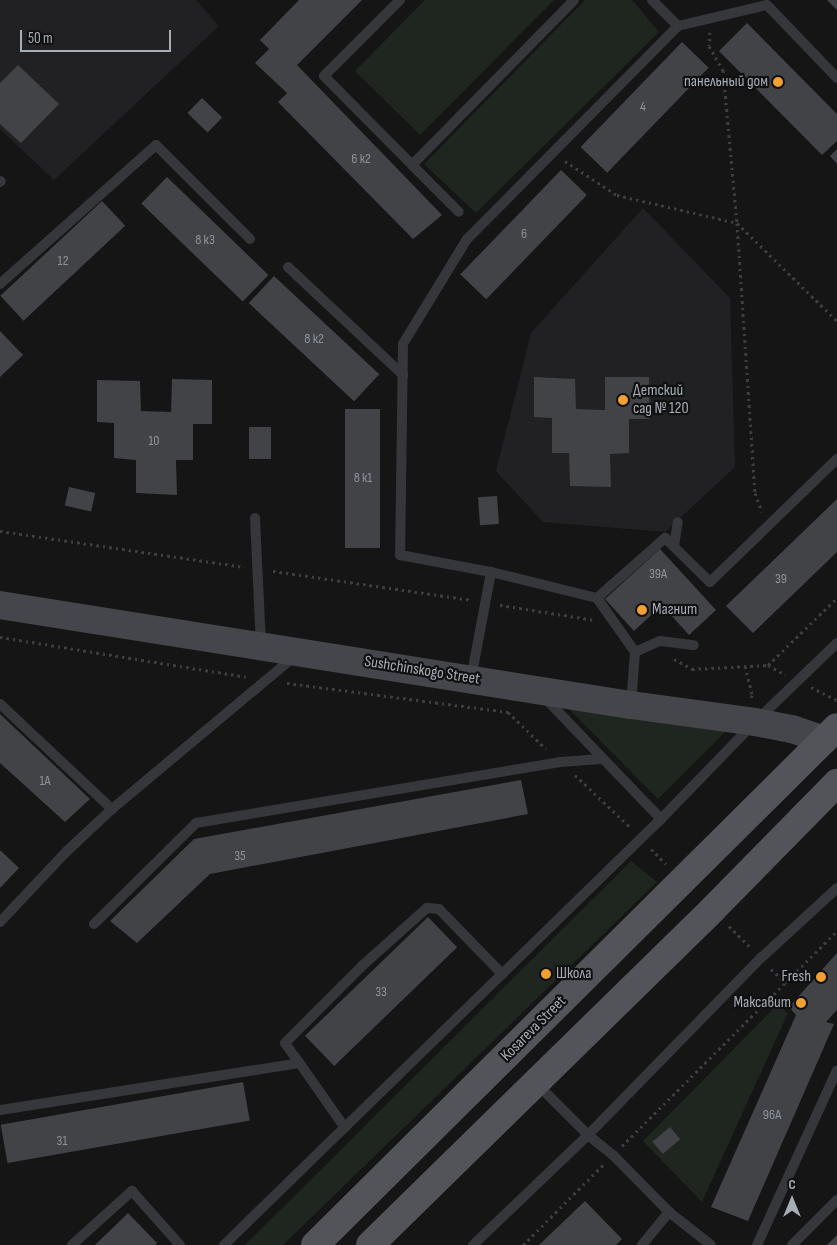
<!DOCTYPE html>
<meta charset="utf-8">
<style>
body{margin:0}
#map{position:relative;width:837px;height:1245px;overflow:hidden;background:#151516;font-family:"Sofia Sans Condensed",sans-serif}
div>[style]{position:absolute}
.built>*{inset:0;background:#212123}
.green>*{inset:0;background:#1f261f}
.building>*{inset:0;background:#414346;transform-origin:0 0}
.path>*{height:3px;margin-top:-1.5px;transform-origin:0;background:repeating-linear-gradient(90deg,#3c3e42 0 2.5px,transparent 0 6.5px)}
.lane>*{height:10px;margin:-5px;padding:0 5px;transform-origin:5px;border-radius:5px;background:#36373b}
.secondary>*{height:28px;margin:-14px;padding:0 14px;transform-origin:14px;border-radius:14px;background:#44464b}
.primary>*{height:28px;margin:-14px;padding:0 14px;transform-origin:14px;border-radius:14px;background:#52545a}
.dots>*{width:14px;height:14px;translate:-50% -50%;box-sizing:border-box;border:2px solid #101011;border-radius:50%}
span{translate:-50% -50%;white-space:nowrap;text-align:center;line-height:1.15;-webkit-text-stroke:4.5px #101011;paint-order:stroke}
.number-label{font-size:14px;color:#8d929b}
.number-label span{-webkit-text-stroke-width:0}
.poi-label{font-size:16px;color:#a6adb7}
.right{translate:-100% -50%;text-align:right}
.left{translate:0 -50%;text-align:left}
.street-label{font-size:16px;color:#a6adb7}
.north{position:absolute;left:767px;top:1175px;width:50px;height:50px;-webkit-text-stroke:4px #101011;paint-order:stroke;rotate:0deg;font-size:14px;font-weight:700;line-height:20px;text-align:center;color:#a6adb7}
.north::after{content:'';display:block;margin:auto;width:18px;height:22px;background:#a6adb7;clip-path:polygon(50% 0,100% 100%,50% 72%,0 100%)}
.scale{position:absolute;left:20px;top:30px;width:151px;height:22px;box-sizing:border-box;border:2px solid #a6adb7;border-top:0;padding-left:6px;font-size:15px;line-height:18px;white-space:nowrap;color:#a6adb7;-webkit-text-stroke:4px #101011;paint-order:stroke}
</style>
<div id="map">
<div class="built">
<i style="clip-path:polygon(0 0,196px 0,219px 26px,54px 180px,0 129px)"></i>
<i style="clip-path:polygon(643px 208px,730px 298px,735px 467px,665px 532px,543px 522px,496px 471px,531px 333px)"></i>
</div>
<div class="green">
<i style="clip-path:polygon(425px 0,554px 0,420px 135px,355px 71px)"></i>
<i style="clip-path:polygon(585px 0,632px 0,659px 32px,476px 213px,424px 164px)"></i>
<i style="clip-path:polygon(559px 699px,730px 727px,658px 799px)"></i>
<i style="clip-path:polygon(631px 861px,657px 882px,283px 1245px,245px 1245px)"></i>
<i style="clip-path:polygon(778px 1004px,788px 1013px,702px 1202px,643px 1141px)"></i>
</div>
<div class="building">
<i style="clip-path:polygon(299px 0,362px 0,297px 65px,442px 215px,413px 239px,278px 102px,287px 93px,255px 63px,269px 49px,260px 40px)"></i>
<i style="clip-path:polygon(827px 0,837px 0,837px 10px)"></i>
<i style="clip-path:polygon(747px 23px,837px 114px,837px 141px,822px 155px,719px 51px)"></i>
<i style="left:682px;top:42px;width:37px;height:146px;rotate:44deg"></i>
<i style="clip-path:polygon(18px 65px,59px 104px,21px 143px,0 124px,0 83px)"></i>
<i style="left:202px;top:98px;width:28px;height:21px;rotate:44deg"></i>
<i style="clip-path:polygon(837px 149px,837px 164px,830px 156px)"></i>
<i style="left:561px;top:170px;width:36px;height:145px;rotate:44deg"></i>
<i style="left:167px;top:177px;width:141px;height:37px;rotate:44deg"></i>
<i style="left:102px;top:201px;width:34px;height:139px;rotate:47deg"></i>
<i style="left:274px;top:276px;width:144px;height:37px;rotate:43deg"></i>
<i style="clip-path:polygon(0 331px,23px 355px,0 377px)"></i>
<i style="clip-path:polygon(534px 377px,575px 379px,576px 409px,605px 410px,605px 377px,649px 377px,650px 419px,629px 419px,629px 453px,610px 454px,611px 487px,570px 486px,569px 453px,552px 453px,552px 418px,534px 417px)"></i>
<i style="clip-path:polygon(172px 379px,212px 380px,212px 424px,193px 424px,193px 460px,176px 460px,177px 495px,136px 493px,136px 460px,114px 458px,114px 423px,97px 422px,97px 380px,140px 381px,141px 411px,171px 412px)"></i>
<i style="left:345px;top:409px;width:35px;height:139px"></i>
<i style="left:249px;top:427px;width:22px;height:32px"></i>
<i style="left:69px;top:487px;width:27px;height:19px;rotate:13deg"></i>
<i style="left:497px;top:496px;width:28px;height:19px;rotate:86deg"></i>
<i style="clip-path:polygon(837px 499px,837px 552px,753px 633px,726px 606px)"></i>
<i style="clip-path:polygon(660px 549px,716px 610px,689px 635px,662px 605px,634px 631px,605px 599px)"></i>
<i style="clip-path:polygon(0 714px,90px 799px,65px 822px,0 763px)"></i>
<i style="clip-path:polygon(521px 780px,528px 814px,210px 874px,137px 943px,110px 921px,194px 839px)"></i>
<i style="clip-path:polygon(0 850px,19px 868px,0 888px)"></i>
<i style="left:428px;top:917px;width:42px;height:171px;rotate:46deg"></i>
<i style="clip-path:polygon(837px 953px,837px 1010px,826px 1022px,834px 1024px,748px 1221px,711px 1207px,796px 1015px,789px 1007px)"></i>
<i style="left:243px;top:1082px;width:39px;height:246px;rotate:80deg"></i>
<i style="left:670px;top:1127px;width:16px;height:23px;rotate:50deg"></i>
<i style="clip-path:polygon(585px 1201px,622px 1239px,616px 1245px,539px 1245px)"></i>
<i style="clip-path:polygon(128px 1213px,157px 1243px,155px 1245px,95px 1245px)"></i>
<i style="clip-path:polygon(837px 1235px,837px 1245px,827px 1245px)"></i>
</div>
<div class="path">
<i style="left:710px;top:32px;width:14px;rotate:94deg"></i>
<i style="left:709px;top:46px;width:28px;rotate:60deg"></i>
<i style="left:723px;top:70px;width:154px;rotate:84.8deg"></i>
<i style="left:737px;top:223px;width:271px;rotate:86.2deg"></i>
<i style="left:755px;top:493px;width:20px;rotate:70deg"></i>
<i style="left:565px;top:161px;width:62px;rotate:33.2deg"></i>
<i style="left:617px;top:195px;width:123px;rotate:13.1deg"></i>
<i style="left:737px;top:223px;width:140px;rotate:44.4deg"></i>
<i style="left:0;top:531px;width:247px;rotate:8.4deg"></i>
<i style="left:273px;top:571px;width:201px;rotate:8.3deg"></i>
<i style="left:500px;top:605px;width:96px;rotate:9deg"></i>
<i style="left:0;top:637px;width:249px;rotate:9.2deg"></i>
<i style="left:674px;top:659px;width:21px;rotate:29deg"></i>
<i style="left:692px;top:669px;width:76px;rotate:-3deg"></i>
<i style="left:768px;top:665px;width:96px;rotate:-44.2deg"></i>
<i style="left:768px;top:665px;width:20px;rotate:30deg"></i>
<i style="left:745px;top:666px;width:30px;rotate:76deg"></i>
<i style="left:752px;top:695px;width:4px;rotate:104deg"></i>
<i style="left:287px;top:683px;width:223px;rotate:7.5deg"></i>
<i style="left:508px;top:712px;width:53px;rotate:44.2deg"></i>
<i style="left:811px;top:687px;width:29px;rotate:27deg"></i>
<i style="left:575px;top:775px;width:77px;rotate:43.4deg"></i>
<i style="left:651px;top:849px;width:21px;rotate:45deg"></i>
<i style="left:729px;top:926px;width:31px;rotate:45deg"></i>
<i style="left:771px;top:969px;width:21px;rotate:43deg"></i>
<i style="left:622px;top:1146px;width:304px;rotate:-45deg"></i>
<i style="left:523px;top:1245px;width:115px;rotate:-45deg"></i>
</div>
<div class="lane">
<i style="left:400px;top:0;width:107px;rotate:135deg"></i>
<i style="left:324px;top:76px;width:125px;rotate:45.3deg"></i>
<i style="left:412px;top:165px;width:231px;rotate:-45.5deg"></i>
<i style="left:652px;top:0;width:37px;rotate:45deg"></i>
<i style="left:678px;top:26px;width:91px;rotate:-13.3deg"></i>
<i style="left:767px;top:5px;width:101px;rotate:46.2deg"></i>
<i style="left:678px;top:26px;width:300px;rotate:134.7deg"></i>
<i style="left:467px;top:239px;width:123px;rotate:121.4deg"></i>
<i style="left:403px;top:344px;width:211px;rotate:90.8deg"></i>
<i style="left:400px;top:555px;width:93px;rotate:10.6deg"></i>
<i style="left:491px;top:572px;width:109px;rotate:13.8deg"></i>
<i style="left:597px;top:598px;width:91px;rotate:-41.4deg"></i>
<i style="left:665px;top:538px;width:63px;rotate:44.4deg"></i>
<i style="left:710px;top:582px;width:177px;rotate:-44.1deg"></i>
<i style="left:412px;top:165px;width:66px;rotate:45deg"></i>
<i style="left:0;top:182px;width:1px;rotate:-45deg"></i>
<i style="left:288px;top:267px;width:158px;rotate:43.2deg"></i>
<i style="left:0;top:284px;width:209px;rotate:-41.7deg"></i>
<i style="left:156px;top:145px;width:133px;rotate:45deg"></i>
<i style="left:255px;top:518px;width:127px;rotate:87.3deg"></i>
<i style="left:674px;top:546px;width:24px;rotate:-81deg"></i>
<i style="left:597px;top:598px;width:66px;rotate:54.9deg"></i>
<i style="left:635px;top:652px;width:53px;rotate:94.3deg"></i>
<i style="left:635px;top:652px;width:27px;rotate:-24deg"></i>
<i style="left:660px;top:641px;width:34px;rotate:7deg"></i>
<i style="left:471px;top:679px;width:109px;rotate:-79.4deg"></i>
<i style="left:544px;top:697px;width:169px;rotate:46.2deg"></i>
<i style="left:0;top:704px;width:154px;rotate:43.2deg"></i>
<i style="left:0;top:922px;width:96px;rotate:-46.7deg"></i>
<i style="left:66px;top:852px;width:63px;rotate:-43.1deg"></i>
<i style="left:112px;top:809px;width:239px;rotate:-39.9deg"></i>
<i style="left:94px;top:924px;width:144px;rotate:-44.7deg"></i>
<i style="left:196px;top:823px;width:369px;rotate:-9.5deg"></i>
<i style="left:560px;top:762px;width:42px;rotate:-4.1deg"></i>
<i style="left:296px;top:1058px;width:85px;rotate:55deg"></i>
<i style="left:536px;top:1083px;width:74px;rotate:45deg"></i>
<i style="left:588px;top:1135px;width:32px;rotate:39deg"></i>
<i style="left:613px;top:1155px;width:80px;rotate:45.5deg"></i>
<i style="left:669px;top:1212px;width:53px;rotate:38.2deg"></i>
<i style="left:0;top:1110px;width:303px;rotate:-8.9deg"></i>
<i style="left:299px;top:1063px;width:24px;rotate:-125deg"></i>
<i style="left:285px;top:1043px;width:110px;rotate:-45deg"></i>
<i style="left:363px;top:965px;width:86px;rotate:-41.7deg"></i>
<i style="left:427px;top:908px;width:12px;rotate:5deg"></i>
<i style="left:439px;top:909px;width:91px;rotate:45.9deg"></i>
<i style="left:72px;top:1245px;width:81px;rotate:-42deg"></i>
<i style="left:132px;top:1191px;width:72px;rotate:48.4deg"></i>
<i style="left:224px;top:1245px;width:610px;rotate:-44.27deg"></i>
<i style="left:661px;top:819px;width:135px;rotate:-45.9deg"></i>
<i style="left:755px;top:722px;width:114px;rotate:-43.9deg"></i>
<i style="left:473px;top:1245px;width:159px;rotate:-43.7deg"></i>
<i style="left:588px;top:1135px;width:248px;rotate:-45.7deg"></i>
<i style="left:761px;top:958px;width:103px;rotate:-42.6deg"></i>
<i style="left:642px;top:1245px;width:43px;rotate:-50.7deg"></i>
<i style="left:757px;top:1245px;width:192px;rotate:-65.4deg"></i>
<i style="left:792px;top:1245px;width:64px;rotate:-45deg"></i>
</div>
<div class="secondary">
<i style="left:0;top:605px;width:639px;rotate:9.01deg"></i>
<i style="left:631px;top:705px;width:125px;rotate:7.8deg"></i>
<i style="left:755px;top:722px;width:38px;rotate:11deg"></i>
<i style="left:792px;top:729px;width:34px;rotate:19deg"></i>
</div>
<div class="primary">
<i style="left:315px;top:1245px;width:735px;rotate:-44.78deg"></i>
<i style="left:370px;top:1245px;width:480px;rotate:-44.4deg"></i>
<i style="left:713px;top:909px;width:177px;rotate:-45.5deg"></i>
</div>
<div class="dots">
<i style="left:778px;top:82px;background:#f1a132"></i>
<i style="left:623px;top:400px;background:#f1a132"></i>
<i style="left:642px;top:610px;background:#f1a132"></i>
<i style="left:546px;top:974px;background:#f1a132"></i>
<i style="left:821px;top:977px;background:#f1a132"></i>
<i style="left:801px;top:1003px;background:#f1a132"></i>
</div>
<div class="number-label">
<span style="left:643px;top:107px">4</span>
<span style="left:361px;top:159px">6 к2</span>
<span style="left:524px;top:234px">6</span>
<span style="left:205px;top:240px">8 к3</span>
<span style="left:63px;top:261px">12</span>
<span style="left:314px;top:339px">8 к2</span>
<span style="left:154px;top:441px">10</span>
<span style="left:363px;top:478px">8 к1</span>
<span style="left:658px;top:574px">39А</span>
<span style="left:781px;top:579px">39</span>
<span style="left:45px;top:781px">1А</span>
<span style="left:240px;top:856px">35</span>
<span style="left:381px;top:992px">33</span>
<span style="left:772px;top:1115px">96А</span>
<span style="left:62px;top:1141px">31</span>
</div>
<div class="poi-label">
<span class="right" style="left:768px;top:82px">панельный дом</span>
<span class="left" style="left:633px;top:400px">Детский<br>сад № 120</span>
<span class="left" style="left:652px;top:610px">Магнит</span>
<span class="left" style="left:556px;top:974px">Школа</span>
<span class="right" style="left:811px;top:977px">Fresh</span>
<span class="right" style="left:791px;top:1003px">Максавит</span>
</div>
<div class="street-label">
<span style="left:422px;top:671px;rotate:9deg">Sushchinskogo Street</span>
<span style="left:534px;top:1029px;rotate:-45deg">Kosareva Street</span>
</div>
<div class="north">С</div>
<div class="scale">50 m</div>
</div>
